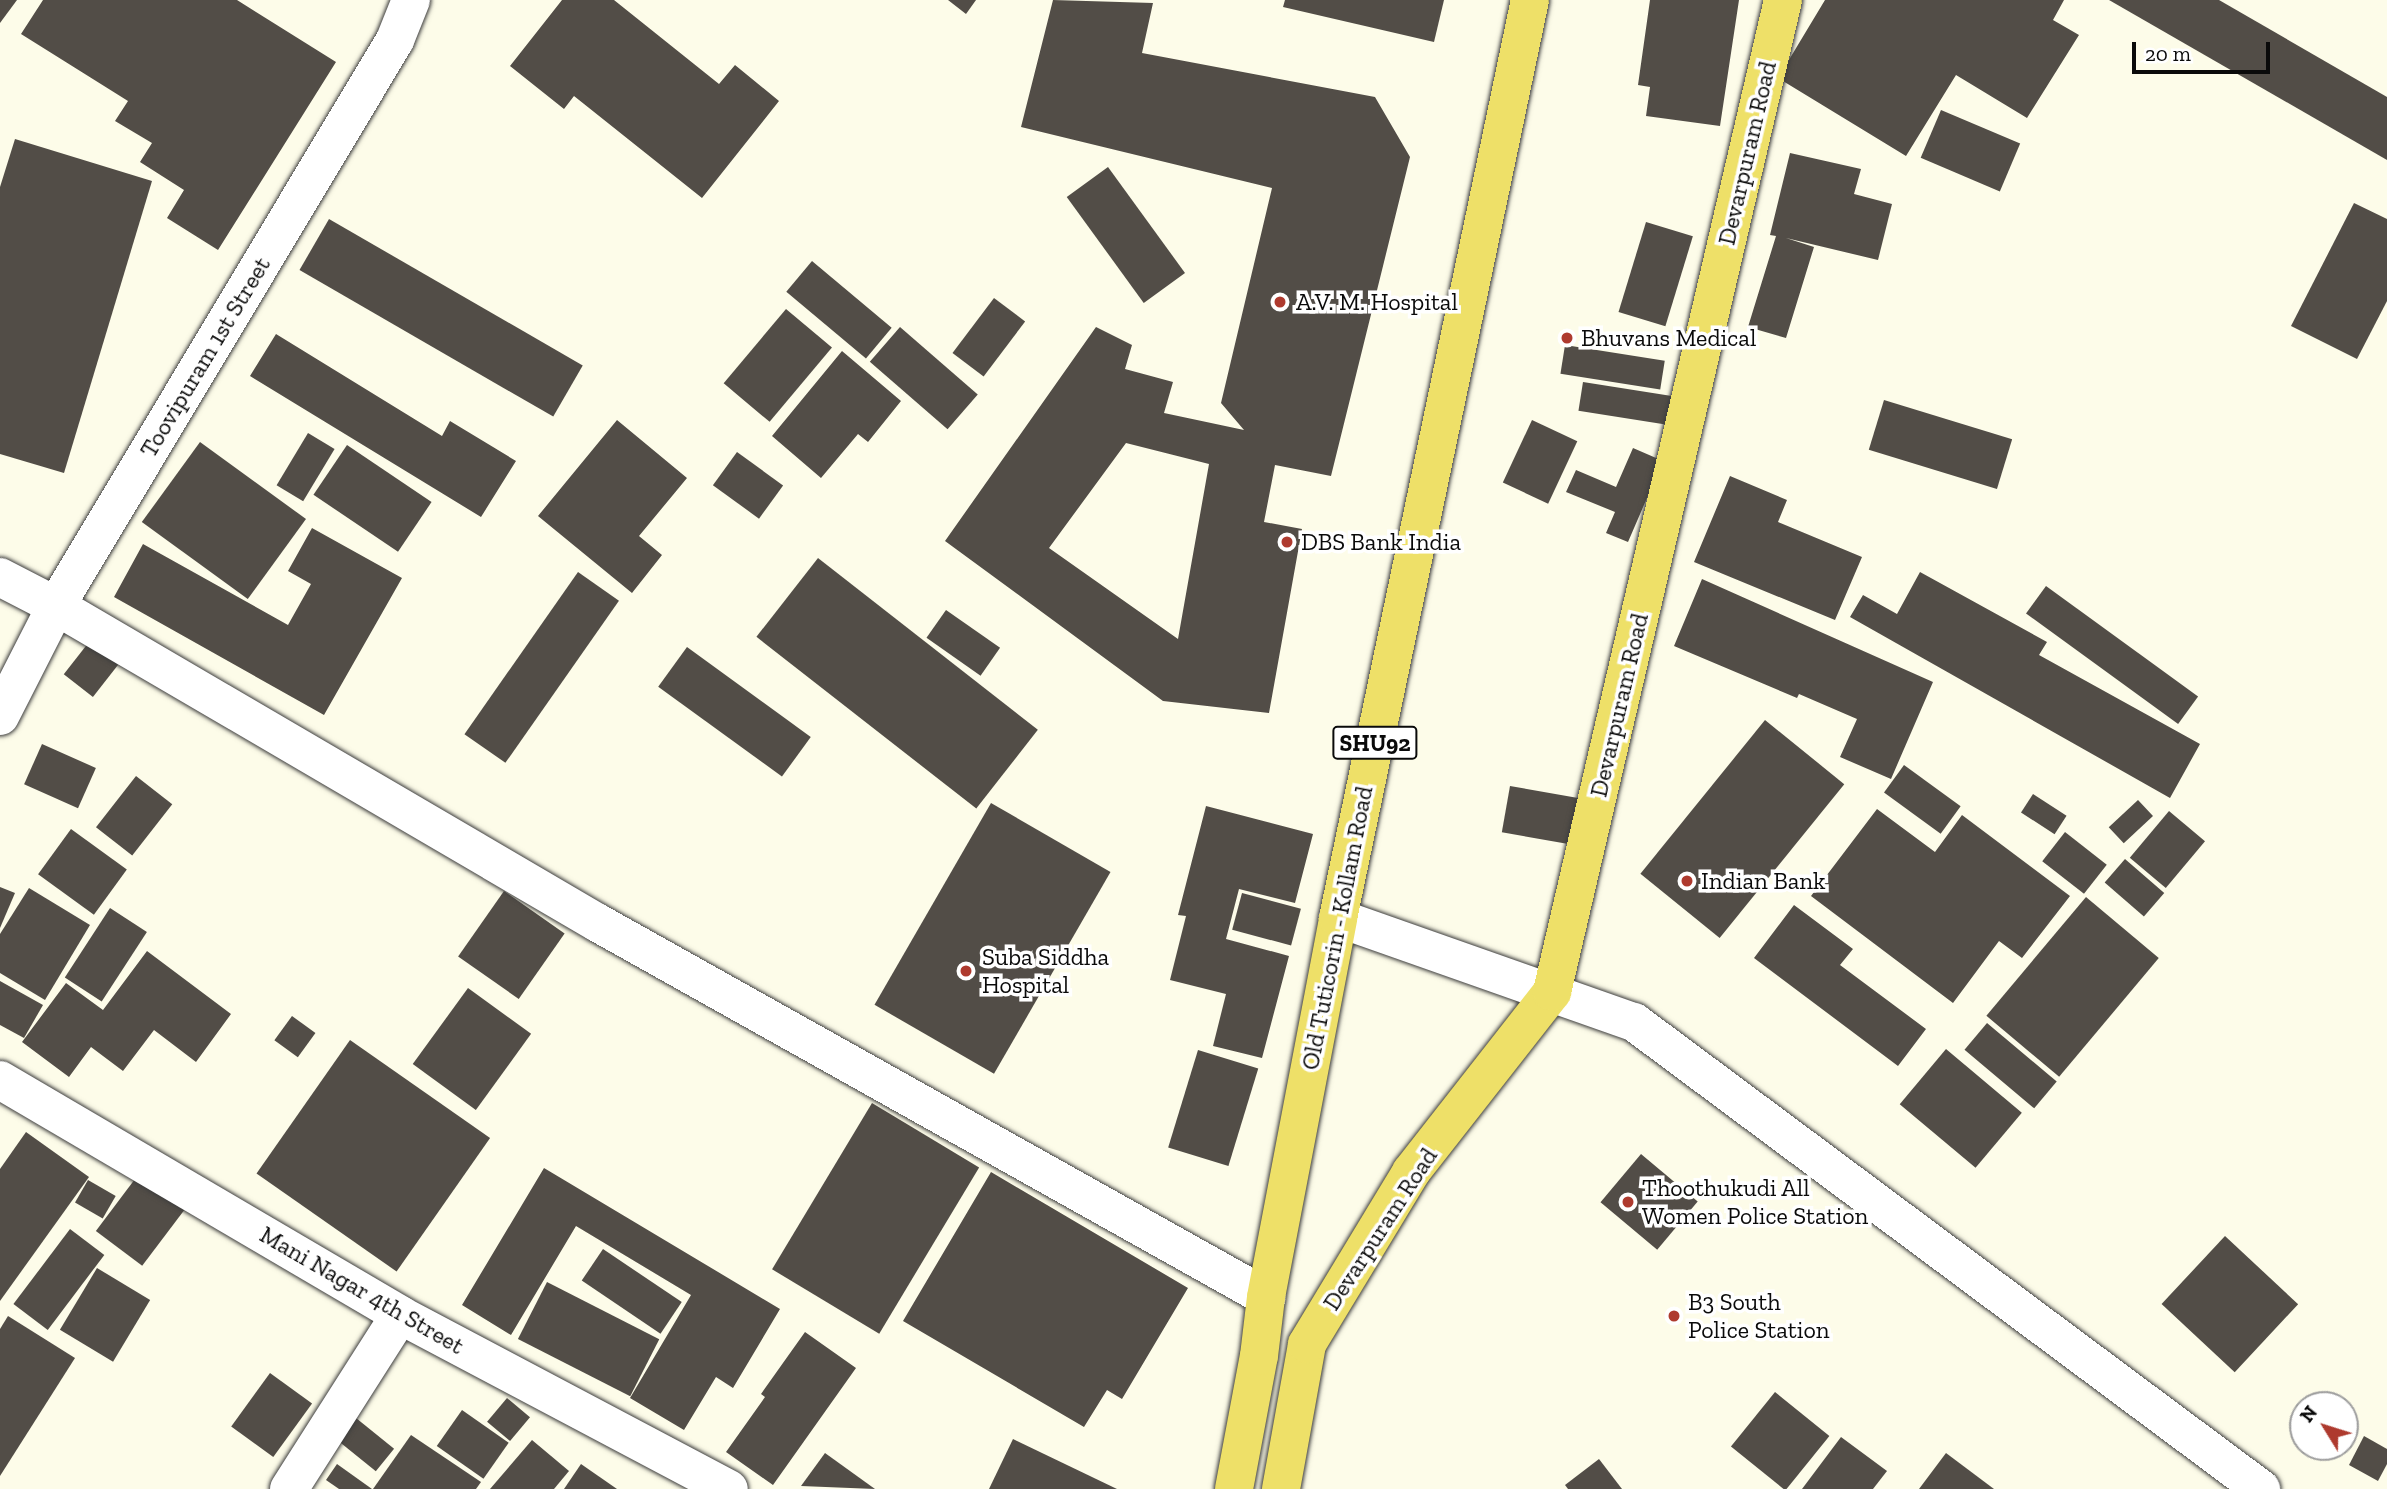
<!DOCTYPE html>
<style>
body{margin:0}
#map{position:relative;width:2387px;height:1489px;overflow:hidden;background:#fdfce9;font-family:"Zilla Slab",serif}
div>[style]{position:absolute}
.building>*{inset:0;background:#524d47;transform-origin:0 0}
.roads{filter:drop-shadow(0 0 2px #3d3d3d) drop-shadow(0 0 2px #3d3d3d)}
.minor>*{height:38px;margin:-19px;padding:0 19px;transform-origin:19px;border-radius:19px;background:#fff}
.major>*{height:38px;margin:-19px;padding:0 19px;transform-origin:19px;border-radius:19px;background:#eee068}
.dots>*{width:19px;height:19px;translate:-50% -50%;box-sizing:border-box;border:4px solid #fff;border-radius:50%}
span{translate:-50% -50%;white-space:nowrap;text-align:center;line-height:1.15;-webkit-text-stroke:7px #fff;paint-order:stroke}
.shield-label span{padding:2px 5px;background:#fff;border:2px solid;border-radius:5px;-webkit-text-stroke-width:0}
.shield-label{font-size:23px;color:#0a0a0a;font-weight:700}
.street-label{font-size:24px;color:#0a0a0a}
.poi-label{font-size:24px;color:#0a0a0a}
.left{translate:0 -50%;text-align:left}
.north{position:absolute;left:2289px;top:1391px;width:70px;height:70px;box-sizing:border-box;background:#fff;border:2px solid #9d9d9d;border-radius:50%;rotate:308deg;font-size:19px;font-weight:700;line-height:28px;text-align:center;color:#0a0a0a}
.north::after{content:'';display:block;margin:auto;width:24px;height:32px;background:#ae3a2e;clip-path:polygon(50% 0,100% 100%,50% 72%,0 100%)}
.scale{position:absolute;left:2132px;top:42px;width:138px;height:32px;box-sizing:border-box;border:4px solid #0a0a0a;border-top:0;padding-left:9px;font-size:21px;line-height:24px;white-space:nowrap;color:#0a0a0a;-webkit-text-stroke:5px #fff;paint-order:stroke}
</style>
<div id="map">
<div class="building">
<i style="clip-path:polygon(0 0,17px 0,0 23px)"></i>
<i style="clip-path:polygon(43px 0,237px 0,336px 62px,218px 250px,167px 218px,184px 190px,140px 162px,152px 143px,115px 121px,128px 101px,21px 34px)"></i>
<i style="clip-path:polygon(562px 0,614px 0,719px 84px,735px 65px,779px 101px,702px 198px,574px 96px,564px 109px,510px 66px)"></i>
<i style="clip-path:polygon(948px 0,976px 0,966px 14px)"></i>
<i style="clip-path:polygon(evenodd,1053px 0,1153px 3px,1142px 53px,1375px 97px,1410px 157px,1331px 476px,1275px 465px,1264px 522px,1302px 529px,1269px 713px,1163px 701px,945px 541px,1096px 327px,1132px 345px,1125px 369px,1173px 382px,1164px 413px,1244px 430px,1221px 403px,1272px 188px,1021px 127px,1053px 0,1126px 443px,1209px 464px,1178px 639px,1049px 548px,1126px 443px)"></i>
<i style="clip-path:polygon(1285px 0,1444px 0,1434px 42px,1283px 7px)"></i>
<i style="clip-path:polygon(1650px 0,1739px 0,1720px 126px,1646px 116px,1650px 87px,1638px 85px)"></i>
<i style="clip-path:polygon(1825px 0,2064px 0,2053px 20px,2079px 35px,2027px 118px,1956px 75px,1906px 156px,1778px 78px)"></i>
<i style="clip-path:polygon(2109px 0,2219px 0,2387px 97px,2387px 160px)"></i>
<i style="left:1941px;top:110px;width:86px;height:52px;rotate:23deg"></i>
<i style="clip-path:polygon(15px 139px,152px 181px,64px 473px,0 454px,0 187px)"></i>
<i style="clip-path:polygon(1790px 153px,1861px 169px,1854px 194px,1892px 204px,1878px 260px,1786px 238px,1814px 247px,1786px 338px,1748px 327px,1776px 236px,1770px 235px)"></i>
<i style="left:1108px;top:167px;width:131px;height:51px;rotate:54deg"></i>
<i style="clip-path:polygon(2354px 203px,2387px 219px,2387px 301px,2357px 359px,2291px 326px)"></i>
<i style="left:329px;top:219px;width:293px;height:59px;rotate:30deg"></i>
<i style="left:1646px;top:222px;width:49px;height:94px;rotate:17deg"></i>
<i style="left:812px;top:261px;width:104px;height:40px;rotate:40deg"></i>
<i style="left:994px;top:298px;width:39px;height:69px;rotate:37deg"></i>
<i style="left:786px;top:309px;width:60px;height:97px;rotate:40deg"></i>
<i style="left:900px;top:327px;width:103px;height:46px;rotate:41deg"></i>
<i style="clip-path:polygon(276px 334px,442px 436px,450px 421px,516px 461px,481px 517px,250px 376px)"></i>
<i style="left:1565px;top:345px;width:101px;height:29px;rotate:9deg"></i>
<i style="clip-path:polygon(842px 351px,901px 401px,868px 442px,858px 434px,821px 478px,772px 436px)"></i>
<i style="left:1583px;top:382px;width:101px;height:29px;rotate:9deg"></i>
<i style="left:1884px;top:400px;width:134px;height:52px;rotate:17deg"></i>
<i style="clip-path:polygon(617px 420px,687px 478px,639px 536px,662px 555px,632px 593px,538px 516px)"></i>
<i style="left:1532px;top:420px;width:50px;height:69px;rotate:25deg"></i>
<i style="left:308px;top:433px;width:31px;height:61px;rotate:31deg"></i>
<i style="left:200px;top:442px;width:131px;height:99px;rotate:36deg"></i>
<i style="left:347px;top:445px;width:102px;height:60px;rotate:34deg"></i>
<i style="clip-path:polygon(1633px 448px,1663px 461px,1628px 542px,1606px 533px,1615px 512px,1566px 492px,1576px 470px,1616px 487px)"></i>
<i style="left:737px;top:452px;width:57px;height:41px;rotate:36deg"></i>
<i style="clip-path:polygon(1730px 476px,1787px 500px,1778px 522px,1862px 557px,1835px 620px,1694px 562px)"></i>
<i style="clip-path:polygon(312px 528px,402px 578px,324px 715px,114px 597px,143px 544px,288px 625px,311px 584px,288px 571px)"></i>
<i style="left:818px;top:558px;width:279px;height:100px;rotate:38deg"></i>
<i style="left:578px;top:572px;width:50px;height:198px;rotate:35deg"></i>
<i style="clip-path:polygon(1920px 572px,2047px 642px,2039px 655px,2200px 744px,2170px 798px,1850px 617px,1863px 595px,1897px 614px)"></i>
<i style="clip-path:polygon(1702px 579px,1933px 682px,1891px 779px,1840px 757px,1857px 719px,1799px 694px,1797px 698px,1674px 646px)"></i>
<i style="left:2046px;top:586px;width:188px;height:34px;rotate:36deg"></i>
<i style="left:946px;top:610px;width:66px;height:34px;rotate:35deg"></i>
<i style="left:89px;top:642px;width:37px;height:41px;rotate:38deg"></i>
<i style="left:687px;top:647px;width:153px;height:49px;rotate:36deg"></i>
<i style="left:1765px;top:720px;width:102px;height:198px;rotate:39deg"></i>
<i style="left:42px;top:744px;width:59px;height:44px;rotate:24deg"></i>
<i style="left:1904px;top:765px;width:70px;height:34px;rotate:36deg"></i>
<i style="left:136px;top:776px;width:46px;height:65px;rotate:38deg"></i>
<i style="left:1510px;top:786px;width:82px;height:47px;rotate:10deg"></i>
<i style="left:2033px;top:794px;width:40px;height:22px;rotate:33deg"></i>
<i style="left:2138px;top:800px;width:22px;height:40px;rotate:47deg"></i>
<i style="left:991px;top:803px;width:138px;height:233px;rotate:30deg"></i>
<i style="clip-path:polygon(1206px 806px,1313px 834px,1295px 903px,1239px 889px,1226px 939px,1289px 956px,1262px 1058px,1213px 1046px,1226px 994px,1170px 980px,1186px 916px,1178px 915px)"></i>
<i style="clip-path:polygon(1877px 809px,1935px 852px,1962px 815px,2070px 896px,2022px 958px,1999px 941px,1953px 1003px,1811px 896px)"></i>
<i style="left:2169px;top:811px;width:47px;height:61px;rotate:40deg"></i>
<i style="left:71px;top:829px;width:69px;height:56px;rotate:36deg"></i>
<i style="left:2065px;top:832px;width:53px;height:37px;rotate:38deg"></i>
<i style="left:2125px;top:859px;width:52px;height:31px;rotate:41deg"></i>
<i style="clip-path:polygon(0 887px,15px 893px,0 928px)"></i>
<i style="clip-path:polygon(29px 888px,90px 925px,45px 1000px,0 973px,0 934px)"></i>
<i style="left:504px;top:891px;width:74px;height:80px;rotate:35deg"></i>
<i style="left:1242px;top:893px;width:61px;height:38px;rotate:15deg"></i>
<i style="left:2086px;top:897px;width:95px;height:155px;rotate:40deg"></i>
<i style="clip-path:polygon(1794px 905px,1853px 949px,1840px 965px,1926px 1029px,1898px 1066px,1754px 958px)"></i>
<i style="left:110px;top:908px;width:44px;height:83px;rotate:33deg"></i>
<i style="clip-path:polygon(147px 951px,231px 1014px,196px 1062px,154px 1030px,123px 1071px,91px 1047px,69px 1077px,22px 1042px,66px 983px,103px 1010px)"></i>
<i style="clip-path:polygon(0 981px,43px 1005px,24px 1038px,0 1025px)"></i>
<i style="left:468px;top:988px;width:78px;height:94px;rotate:36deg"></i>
<i style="left:292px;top:1016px;width:29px;height:30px;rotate:36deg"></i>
<i style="left:1987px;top:1023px;width:91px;height:35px;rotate:40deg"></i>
<i style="left:350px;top:1040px;width:171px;height:163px;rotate:35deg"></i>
<i style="left:1946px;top:1049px;width:99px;height:72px;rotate:40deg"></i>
<i style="left:1198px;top:1050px;width:63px;height:102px;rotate:17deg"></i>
<i style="left:872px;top:1103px;width:125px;height:194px;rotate:31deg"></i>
<i style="clip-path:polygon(26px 1132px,89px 1177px,0 1301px,0 1169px)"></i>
<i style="left:1641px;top:1154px;width:74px;height:63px;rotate:40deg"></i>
<i style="clip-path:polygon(544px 1168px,780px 1309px,733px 1388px,716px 1377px,684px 1430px,630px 1398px,691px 1295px,576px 1226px,511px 1335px,462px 1305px)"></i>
<i style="clip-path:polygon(991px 1172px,1188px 1288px,1122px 1399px,1107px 1390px,1084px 1427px,903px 1321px)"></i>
<i style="left:138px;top:1175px;width:58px;height:70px;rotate:37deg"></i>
<i style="left:88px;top:1180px;width:32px;height:26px;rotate:30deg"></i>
<i style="left:70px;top:1229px;width:43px;height:94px;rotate:37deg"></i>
<i style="left:2225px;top:1236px;width:100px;height:93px;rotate:43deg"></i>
<i style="left:603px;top:1249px;width:95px;height:38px;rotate:34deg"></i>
<i style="left:97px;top:1268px;width:62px;height:72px;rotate:31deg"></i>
<i style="left:547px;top:1282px;width:126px;height:64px;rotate:27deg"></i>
<i style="clip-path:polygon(8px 1316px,75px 1358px,0 1476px,0 1329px)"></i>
<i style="clip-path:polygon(805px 1332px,856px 1368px,773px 1485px,726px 1452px,765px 1397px,761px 1394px)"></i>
<i style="left:270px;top:1373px;width:52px;height:66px;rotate:36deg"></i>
<i style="left:1775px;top:1392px;width:70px;height:70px;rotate:39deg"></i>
<i style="left:507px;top:1398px;width:30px;height:31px;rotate:40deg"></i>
<i style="left:462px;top:1410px;width:57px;height:44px;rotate:35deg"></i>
<i style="left:356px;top:1418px;width:49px;height:29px;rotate:39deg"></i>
<i style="clip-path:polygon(411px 1435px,481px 1482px,476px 1489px,373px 1489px)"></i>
<i style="clip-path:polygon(2364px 1436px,2387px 1449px,2387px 1464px,2378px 1481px,2349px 1465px)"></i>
<i style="clip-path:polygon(1841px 1437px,1887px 1471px,1873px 1489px,1802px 1489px)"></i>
<i style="clip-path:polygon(1013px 1439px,1117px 1489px,989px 1489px)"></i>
<i style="clip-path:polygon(532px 1440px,569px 1471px,554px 1489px,490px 1489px)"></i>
<i style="clip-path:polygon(825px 1453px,875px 1489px,801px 1486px)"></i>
<i style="clip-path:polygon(1946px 1453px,1994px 1489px,1919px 1489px)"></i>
<i style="clip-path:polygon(1599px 1459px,1622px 1489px,1568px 1489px,1565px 1485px)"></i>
<i style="clip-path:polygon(337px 1464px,372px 1489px,339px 1489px,326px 1480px)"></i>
<i style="clip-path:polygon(581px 1464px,617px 1489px,564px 1489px)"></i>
</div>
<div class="roads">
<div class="minor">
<i style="left:0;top:577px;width:63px;rotate:27.4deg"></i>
<i style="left:56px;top:606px;width:628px;rotate:30.32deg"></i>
<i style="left:598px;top:923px;width:766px;rotate:29.24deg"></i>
<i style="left:0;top:716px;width:123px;rotate:-63deg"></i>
<i style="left:56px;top:606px;width:660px;rotate:-59.08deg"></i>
<i style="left:395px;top:40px;width:43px;rotate:-68.2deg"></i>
<i style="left:1338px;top:918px;width:314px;rotate:19.4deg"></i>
<i style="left:1634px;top:1022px;width:782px;rotate:36.68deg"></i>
<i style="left:0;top:1080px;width:464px;rotate:30.4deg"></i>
<i style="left:400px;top:1315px;width:372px;rotate:27.9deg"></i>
<i style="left:289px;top:1489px;width:206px;rotate:-57.5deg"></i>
</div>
<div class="major">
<i style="left:1234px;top:1489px;width:135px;rotate:-79.4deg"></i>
<i style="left:1259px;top:1356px;width:59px;rotate:-83.2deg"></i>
<i style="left:1266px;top:1297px;width:386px;rotate:-79.2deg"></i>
<i style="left:1338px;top:918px;width:938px;rotate:-78.19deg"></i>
<i style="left:1281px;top:1489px;width:147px;rotate:-79.8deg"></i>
<i style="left:1307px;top:1344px;width:201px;rotate:-58.8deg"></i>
<i style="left:1411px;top:1172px;width:229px;rotate:-51.9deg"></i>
<i style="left:1552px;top:992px;width:1019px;rotate:-76.89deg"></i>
</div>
</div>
<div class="dots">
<i style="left:1280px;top:302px;background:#ae3a2e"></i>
<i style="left:1567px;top:338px;background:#ae3a2e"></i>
<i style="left:1287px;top:542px;background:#ae3a2e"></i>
<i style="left:1687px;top:881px;background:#ae3a2e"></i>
<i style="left:966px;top:971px;background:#ae3a2e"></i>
<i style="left:1628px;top:1202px;background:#ae3a2e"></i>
<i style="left:1674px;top:1316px;background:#ae3a2e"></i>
</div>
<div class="shield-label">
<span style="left:1375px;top:743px">SHU92</span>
</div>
<div class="street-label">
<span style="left:1747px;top:153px;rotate:-77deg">Devarpuram Road</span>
<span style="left:205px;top:357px;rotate:-59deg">Toovipuram 1st Street</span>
<span style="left:1619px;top:705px;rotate:-77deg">Devarpuram Road</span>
<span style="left:1337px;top:928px;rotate:-79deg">Old Tuticorin - Kollam Road</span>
<span style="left:1380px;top:1229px;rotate:-57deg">Devarpuram Road</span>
<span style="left:362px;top:1290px;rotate:30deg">Mani Nagar 4th Street</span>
</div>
<div class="poi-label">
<span class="left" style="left:1296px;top:302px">A.V. M. Hospital</span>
<span class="left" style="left:1581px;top:338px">Bhuvans Medical</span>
<span class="left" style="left:1301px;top:542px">DBS Bank India</span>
<span class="left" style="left:1701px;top:881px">Indian Bank</span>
<span class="left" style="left:982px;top:971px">Suba Siddha<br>Hospital</span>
<span class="left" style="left:1642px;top:1202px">Thoothukudi All<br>Women Police Station</span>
<span class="left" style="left:1688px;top:1316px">B3 South<br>Police Station</span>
</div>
<div class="north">N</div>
<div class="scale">20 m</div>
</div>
